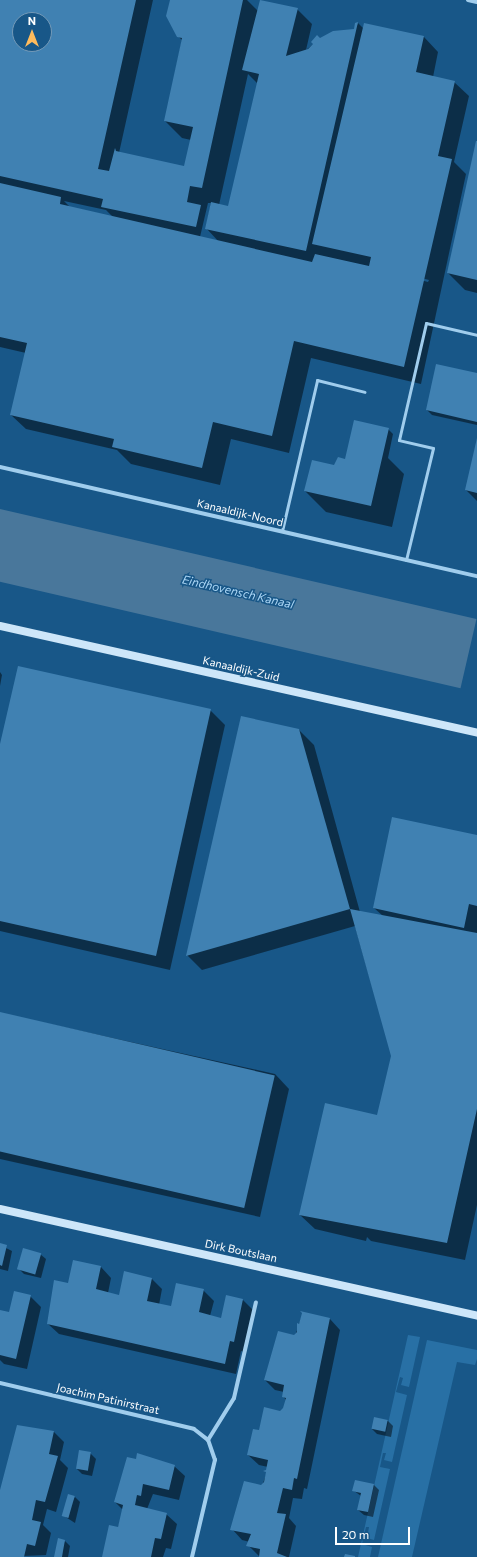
<!DOCTYPE html>
<style>
body{margin:0}
#map{position:relative;width:477px;height:1557px;overflow:hidden;background:#185788;font-family:Commissioner,sans-serif}
div>[style]{position:absolute}
.green>*{inset:0;background:#2870a5}
.water>*{inset:0;background:#49779b;transform-origin:0 0}
.shadow>*{inset:0;background:#0007}
.building>*{inset:0;background:#4081b2;transform-origin:0 0}
.lane>*{height:3px;margin:-1.5px;padding:0 1.5px;transform-origin:1.5px;border-radius:1.5px;background:#a0cded}
.street>*{height:4px;margin:-2px;padding:0 2px;transform-origin:2px;border-radius:2px;background:#a0cded}
.secondary>*{height:8px;margin:-4px;padding:0 4px;transform-origin:4px;border-radius:4px;background:#cde6f9}
span{translate:-50% -50%;white-space:nowrap;text-align:center;line-height:1.15;-webkit-text-stroke:3px #185788;paint-order:stroke}
.street-label{font-size:11px;color:#fff}
.water-label{font-size:12px;color:#abd6f5;font-style:italic}
.north{position:absolute;left:12px;top:12px;width:40px;height:40px;box-sizing:border-box;background:#185788;border:1px solid #749ab8;border-radius:50%;rotate:0deg;font-size:11px;font-weight:700;line-height:16px;text-align:center;color:#fff}
.north::after{content:'';display:block;margin:auto;width:14px;height:18px;background:#ffbb5c;clip-path:polygon(50% 0,100% 100%,50% 72%,0 100%)}
.scale{position:absolute;left:335px;top:1527px;width:75px;height:18px;box-sizing:border-box;border:2px solid #fff;border-top:0;padding-left:5px;font-size:12px;line-height:14px;white-space:nowrap;color:#fff;-webkit-text-stroke:3px #185788;paint-order:stroke}
</style>
<div id="map">
<div class="green">
<i style="clip-path:polygon(408px 1335px,420px 1337px,409px 1387px,401px 1385px,403px 1378px,400px 1377px,396px 1392px,407px 1395px,392px 1462px,384px 1460px,386px 1453px,383px 1453px,380px 1467px,390px 1469px,374px 1540px,367px 1538px,369px 1527px,366px 1527px,362px 1544px,372px 1547px,370px 1557px,358px 1557px)"></i>
<i style="clip-path:polygon(427px 1340px,477px 1350px,477px 1359px,475px 1365px,457px 1362px,412px 1557px,378px 1557px)"></i>
</div>
<div class="water">
<i style="left:0;top:509px;width:489px;height:71px;rotate:13deg"></i>
</div>
<div class="shadow">
<i style="clip-path:polygon(evenodd,0 0,153px 0,119px 153px,185px 167px,191px 140px,182px 138px,165px 121px,182px 40px,178px 36px,171px 0,247px 0,258px 11px,297px 9px,312px 24px,306px 50px,320px 39px,355px 30px,358px 23px,363px 28px,424px 37px,438px 52px,433px 77px,454px 82px,469px 96px,454px 162px,466px 174px,421px 384px,311px 358px,289px 453px,231px 439px,220px 485px,131px 464px,117px 450px,26px 429px,11px 415px,26px 353px,0 347px,0 0,20px 20px,44px 20px,44px 44px,20px 44px,20px 20px,0 0,248px 74px,258px 84px,229px 207px,219px 205px,248px 74px,0 0,64px 201px,106px 210px,113px 217px,70px 207px,64px 201px,0 0,208px 203px,211px 203px,206px 228px,219px 242px,200px 237px,208px 203px,0 0,399px 272px,429px 280px,428px 282px,398px 274px,399px 272px)"></i>
<i style="clip-path:polygon(477px 143px,477px 293px,465px 290px,448px 273px)"></i>
<i style="clip-path:polygon(477px 375px,477px 425px,432px 415px,427px 410px)"></i>
<i style="clip-path:polygon(388px 429px,393px 434px,388px 458px,404px 474px,392px 527px,326px 512px,305px 491px,334px 466px,346px 460px)"></i>
<i style="clip-path:polygon(477px 441px,477px 501px,466px 490px)"></i>
<i style="clip-path:polygon(0 672px,2px 675px,0 686px)"></i>
<i style="clip-path:polygon(210px 710px,225px 725px,170px 970px,0 931px,0 749px)"></i>
<i style="clip-path:polygon(299px 730px,314px 745px,360px 912px,383px 916px,374px 908px,477px 836px,477px 1205px,465px 1260px,371px 1241px,367px 1237px,366px 1241px,315px 1229px,300px 1215px,378px 1116px,392px 1056px,355px 926px,202px 970px,187px 955px)"></i>
<i style="clip-path:polygon(0 1013px,275px 1074px,289px 1089px,260px 1217px,0 1159px)"></i>
<i style="clip-path:polygon(0 1245px,12px 1251px,8px 1271px,0 1269px)"></i>
<i style="clip-path:polygon(40px 1254px,46px 1259px,41px 1278px,24px 1274px,19px 1269px)"></i>
<i style="clip-path:polygon(101px 1267px,111px 1278px,108px 1293px,120px 1296px,152px 1279px,162px 1289px,159px 1305px,171px 1307px,203px 1290px,214px 1301px,210px 1316px,222px 1319px,243px 1300px,253px 1310px,244px 1352px,241px 1351px,236px 1374px,59px 1334px,48px 1324px,69px 1284px)"></i>
<i style="clip-path:polygon(30px 1296px,41px 1307px,27px 1369px,4px 1364px,0 1360px,0 1311px,10px 1314px)"></i>
<i style="clip-path:polygon(303px 1313px,330px 1319px,340px 1330px,307px 1489px,304px 1488px,302px 1499px,293px 1498px,289px 1518px,296px 1526px,289px 1557px,260px 1557px,249px 1546px,250px 1542px,242px 1540px,232px 1529px,262px 1486px,267px 1472px,268px 1467px,259px 1465px,248px 1455px,259px 1431px,284px 1409px,286px 1400px,283px 1396px,284px 1392px,275px 1390px,265px 1380px,295px 1336px)"></i>
<i style="clip-path:polygon(375px 1418px,388px 1421px,393px 1426px,391px 1437px,377px 1434px,372px 1429px)"></i>
<i style="clip-path:polygon(18px 1426px,54px 1432px,64px 1442px,60px 1460px,68px 1468px,56px 1512px,47px 1509px,43px 1525px,51px 1533px,46px 1555px,0 1557px,0 1495px)"></i>
<i style="clip-path:polygon(90px 1453px,96px 1459px,92px 1476px,82px 1474px,77px 1469px)"></i>
<i style="clip-path:polygon(174px 1466px,185px 1476px,179px 1500px,153px 1494px,147px 1509px,166px 1514px,177px 1524px,171px 1549px,166px 1548px,163px 1557px,103px 1557px,118px 1528px,123px 1510px,115px 1502px,118px 1490px)"></i>
<i style="clip-path:polygon(374px 1485px,379px 1490px,373px 1517px,364px 1515px,358px 1510px,361px 1496px,353px 1490px)"></i>
<i style="clip-path:polygon(75px 1497px,80px 1502px,75px 1523px,64px 1516px)"></i>
<i style="clip-path:polygon(65px 1541px,70px 1546px,68px 1557px,55px 1557px)"></i>
</div>
<div class="building">
<i style="clip-path:polygon(evenodd,0 0,136px 0,98px 169px,109px 171px,115px 148px,116px 151px,184px 166px,193px 127px,164px 121px,182px 38px,177px 37px,166px 16px,170px 0,243px 0,202px 188px,190px 186px,187px 202px,201px 205px,196px 227px,101px 207px,103px 199px,0 176px,0 0,20px 20px,44px 20px,44px 44px,20px 44px,20px 20px)"></i>
<i style="clip-path:polygon(260px 0,298px 8px,286px 56px,308px 49px,313px 44px,311px 42px,317px 35px,320px 38px,333px 31px,354px 29px,355px 23px,358px 22px,306px 251px,205px 229px,211px 202px,228px 206px,259px 74px,242px 70px)"></i>
<i style="clip-path:polygon(364px 23px,424px 36px,416px 72px,455px 81px,438px 156px,452px 159px,404px 367px,294px 341px,272px 436px,213px 422px,202px 468px,112px 447px,114px 439px,10px 415px,27px 343px,0 337px,0 183px,61px 197px,60px 204px,312px 262px,315px 254px,369px 266px,371px 257px,312px 244px)"></i>
<i style="clip-path:polygon(476px 141px,477px 141px,477px 280px,447px 273px)"></i>
<i style="clip-path:polygon(436px 364px,477px 373px,477px 422px,426px 410px)"></i>
<i style="clip-path:polygon(354px 420px,389px 428px,371px 506px,304px 491px,312px 460px,334px 465px,338px 457px,345px 459px)"></i>
<i style="clip-path:polygon(477px 438px,477px 493px,465px 490px)"></i>
<i style="clip-path:polygon(18px 666px,211px 709px,156px 956px,0 921px,0 744px)"></i>
<i style="clip-path:polygon(241px 716px,299px 729px,350px 909px,186px 956px)"></i>
<i style="clip-path:polygon(392px 817px,477px 835px,477px 906px,469px 904px,464px 928px,373px 908px)"></i>
<i style="clip-path:polygon(350px 909px,477px 933px,477px 1109px,447px 1243px,299px 1215px,325px 1103px,377px 1115px,391px 1056px)"></i>
<i style="left:0;top:1012px;width:282px;height:136px;rotate:13deg"></i>
<i style="clip-path:polygon(0 1243px,7px 1245px,2px 1266px,0 1265px)"></i>
<i style="left:23px;top:1248px;width:19px;height:22px;rotate:16deg"></i>
<i style="clip-path:polygon(73px 1260px,101px 1266px,96px 1289px,119px 1295px,124px 1271px,152px 1278px,147px 1301px,171px 1306px,176px 1283px,204px 1289px,199px 1312px,221px 1318px,226px 1295px,243px 1299px,234px 1342px,230px 1341px,225px 1364px,47px 1324px,54px 1280px,68px 1283px)"></i>
<i style="clip-path:polygon(14px 1291px,31px 1295px,16px 1359px,0 1355px,0 1310px,9px 1312px)"></i>
<i style="clip-path:polygon(300px 1311px,330px 1318px,297px 1479px,294px 1478px,292px 1490px,283px 1488px,277px 1513px,286px 1514px,277px 1553px,287px 1557px,259px 1557px,260px 1549px,246px 1546px,251px 1534px,230px 1530px,244px 1481px,261px 1485px,264px 1482px,266px 1472px,263px 1471px,266px 1470px,268px 1460px,247px 1455px,253px 1429px,259px 1430px,264px 1407px,280px 1411px,283px 1408px,286px 1398px,282px 1397px,284px 1385px,264px 1380px,278px 1331px,294px 1335px,297px 1332px,297px 1323px,299px 1324px,302px 1313px)"></i>
<i style="left:374px;top:1417px;width:14px;height:12px;rotate:12deg"></i>
<i style="clip-path:polygon(17px 1425px,54px 1431px,49px 1454px,58px 1456px,45px 1502px,36px 1500px,32px 1520px,41px 1522px,35px 1546px,27px 1544px,24px 1557px,0 1557px,0 1490px)"></i>
<i style="left:79px;top:1450px;width:12px;height:19px;rotate:9deg"></i>
<i style="clip-path:polygon(137px 1453px,175px 1465px,169px 1490px,143px 1484px,141px 1496px,137px 1495px,135px 1505px,167px 1513px,161px 1539px,155px 1538px,151px 1557px,102px 1557px,109px 1525px,118px 1527px,123px 1505px,114px 1502px,127px 1457px,136px 1459px)"></i>
<i style="clip-path:polygon(355px 1480px,374px 1484px,368px 1512px,357px 1510px,361px 1493px,352px 1491px)"></i>
<i style="left:68px;top:1494px;width:7px;height:23px;rotate:16deg"></i>
<i style="clip-path:polygon(58px 1538px,65px 1540px,63px 1551px,62px 1557px,54px 1557px)"></i>
<i style="clip-path:polygon(345px 1554px,355px 1556px,355px 1557px,344px 1557px)"></i>
</div>
<div class="lane">
<i style="left:282px;top:531px;width:155px;rotate:-76.9deg"></i>
<i style="left:317px;top:380px;width:49px;rotate:14deg"></i>
<i style="left:406px;top:560px;width:115px;rotate:-76.4deg"></i>
<i style="left:433px;top:448px;width:35px;rotate:-167deg"></i>
<i style="left:399px;top:440px;width:120px;rotate:-77deg"></i>
<i style="left:426px;top:323px;width:52px;rotate:13.2deg"></i>
</div>
<div class="street">
<i style="left:468px;top:0;width:9px;rotate:13deg"></i>
<i style="left:0;top:467px;width:489px;rotate:12.9deg"></i>
<i style="left:0;top:1383px;width:199px;rotate:13.3deg"></i>
<i style="left:194px;top:1429px;width:18px;rotate:38deg"></i>
<i style="left:192px;top:1557px;width:100px;rotate:-76.7deg"></i>
<i style="left:215px;top:1460px;width:21px;rotate:-109deg"></i>
<i style="left:208px;top:1440px;width:49px;rotate:-58.2deg"></i>
<i style="left:234px;top:1398px;width:98px;rotate:-77.1deg"></i>
</div>
<div class="secondary">
<i style="left:0;top:626px;width:489px;rotate:12.6deg"></i>
<i style="left:0;top:1209px;width:489px;rotate:12.6deg"></i>
</div>
<div class="street-label">
<span style="left:240px;top:513px;rotate:13deg">Kanaaldijk-Noord</span>
<span style="left:241px;top:669px;rotate:13deg">Kanaaldijk-Zuid</span>
<span style="left:241px;top:1251px;rotate:12deg">Dirk Boutslaan</span>
<span style="left:108px;top:1399px;rotate:13deg">Joachim Patinirstraat</span>
</div>
<div class="water-label">
<span style="left:238px;top:592px;rotate:13deg">Eindhovensch Kanaal</span>
</div>
<div class="north">N</div>
<div class="scale">20 m</div>
</div>
